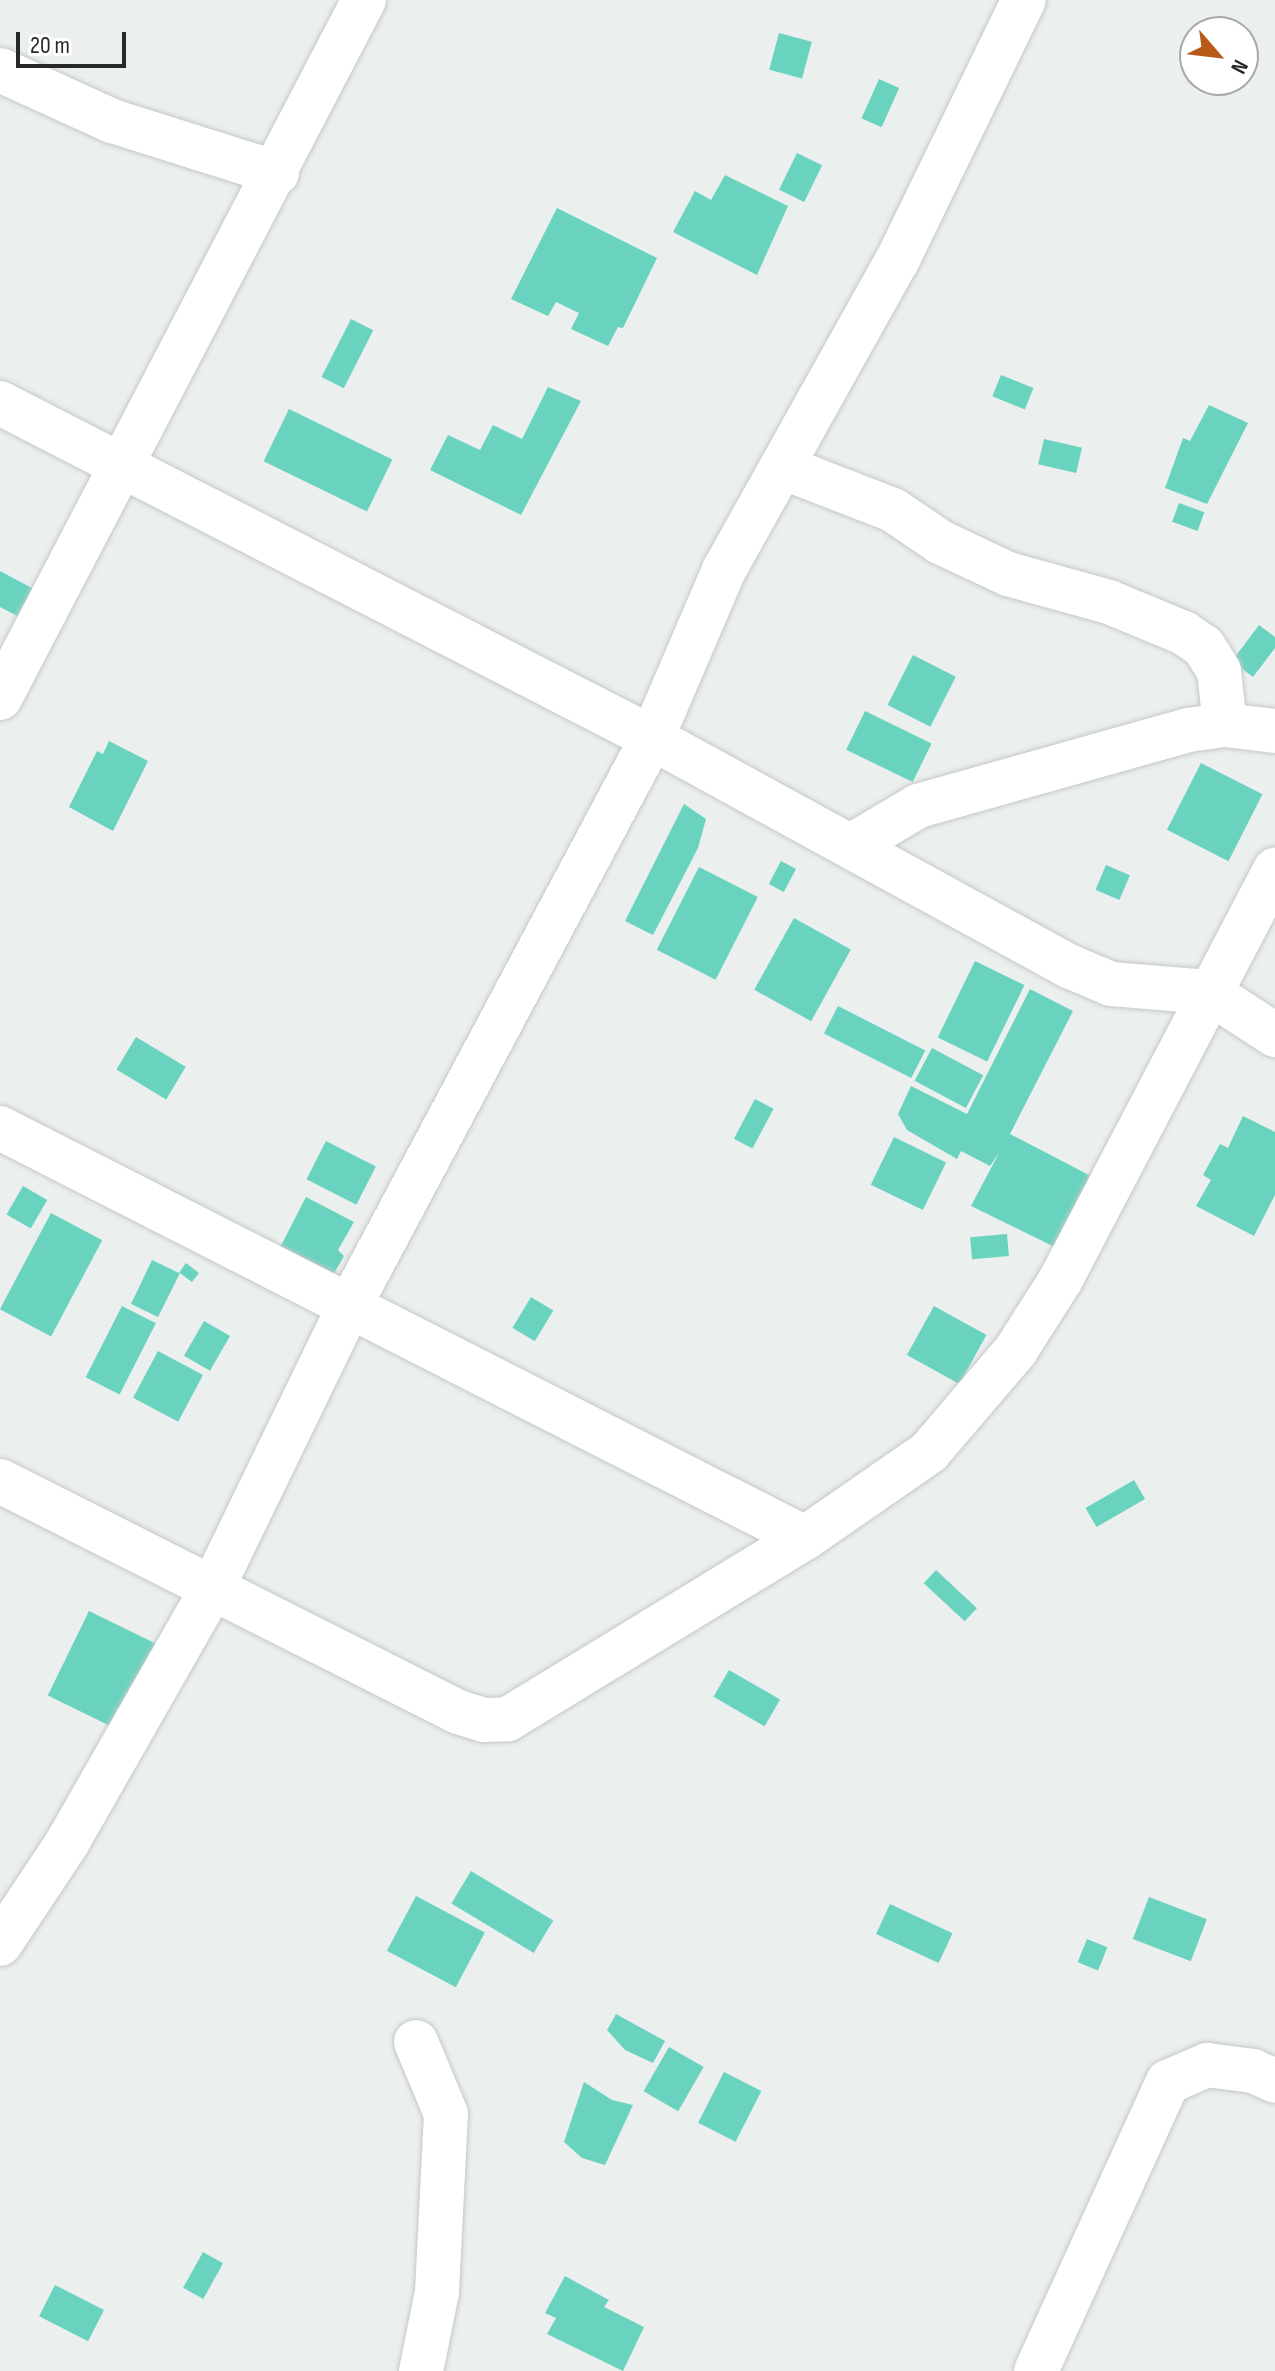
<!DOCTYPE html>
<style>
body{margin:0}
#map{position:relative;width:1275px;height:2371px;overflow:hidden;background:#ebefee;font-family:"Sofia Sans Condensed",sans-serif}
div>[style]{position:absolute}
.building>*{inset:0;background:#6ad3c0;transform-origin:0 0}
.roads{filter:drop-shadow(0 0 2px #c4c8c7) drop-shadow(0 0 2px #c4c8c7)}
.minor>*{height:44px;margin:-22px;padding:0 22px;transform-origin:22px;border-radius:22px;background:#fff}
span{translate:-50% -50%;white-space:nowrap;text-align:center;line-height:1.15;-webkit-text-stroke:6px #fff;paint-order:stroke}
.north{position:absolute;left:1179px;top:16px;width:80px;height:80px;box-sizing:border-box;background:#fff;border:2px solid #a9a9a9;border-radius:50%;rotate:118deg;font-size:22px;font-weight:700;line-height:32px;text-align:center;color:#272928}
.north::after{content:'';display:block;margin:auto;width:28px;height:36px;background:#b95918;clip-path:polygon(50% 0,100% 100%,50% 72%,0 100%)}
.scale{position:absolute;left:16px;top:32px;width:110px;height:36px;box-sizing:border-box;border:4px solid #272928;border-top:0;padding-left:10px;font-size:24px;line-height:28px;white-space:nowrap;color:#272928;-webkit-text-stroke:6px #fff;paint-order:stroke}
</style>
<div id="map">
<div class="building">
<i style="left:779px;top:33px;width:34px;height:38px;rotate:15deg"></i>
<i style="left:879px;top:79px;width:22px;height:43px;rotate:24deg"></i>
<i style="left:797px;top:153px;width:28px;height:41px;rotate:26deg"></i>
<i style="clip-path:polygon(725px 175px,788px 206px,757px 275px,673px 232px,695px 191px,711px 200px)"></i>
<i style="clip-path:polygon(557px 208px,657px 258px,623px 328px,618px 327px,608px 346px,571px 329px,579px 313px,556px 302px,548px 316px,511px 299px)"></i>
<i style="left:351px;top:319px;width:25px;height:65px;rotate:27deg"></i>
<i style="left:1001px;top:375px;width:35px;height:23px;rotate:22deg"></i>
<i style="clip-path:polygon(548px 387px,581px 401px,521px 515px,430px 470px,448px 435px,480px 450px,493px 425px,522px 439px)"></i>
<i style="clip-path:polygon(1209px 405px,1248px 423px,1207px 504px,1165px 488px,1183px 438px,1190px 441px)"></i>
<i style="left:289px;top:409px;width:115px;height:58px;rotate:26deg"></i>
<i style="left:1044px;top:439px;width:39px;height:26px;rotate:13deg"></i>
<i style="left:1179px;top:503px;width:27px;height:20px;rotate:20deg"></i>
<i style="clip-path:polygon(0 571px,43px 594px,29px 622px,0 607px)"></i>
<i style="clip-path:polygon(1259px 625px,1275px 637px,1275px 648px,1253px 677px,1232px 661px)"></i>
<i style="left:913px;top:655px;width:48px;height:56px;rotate:27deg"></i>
<i style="left:865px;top:711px;width:74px;height:43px;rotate:26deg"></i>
<i style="clip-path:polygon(109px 741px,148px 761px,113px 831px,69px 807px,97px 751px,103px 754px)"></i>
<i style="left:1201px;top:763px;width:69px;height:75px;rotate:27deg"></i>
<i style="clip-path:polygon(684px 804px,706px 819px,698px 848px,653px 935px,625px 921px)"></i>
<i style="left:781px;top:861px;width:17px;height:26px;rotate:28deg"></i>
<i style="left:1106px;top:865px;width:26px;height:27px;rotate:23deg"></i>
<i style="left:699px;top:867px;width:66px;height:93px;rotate:27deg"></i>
<i style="left:794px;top:918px;width:65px;height:82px;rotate:29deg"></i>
<i style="left:975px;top:961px;width:55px;height:85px;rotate:26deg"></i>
<i style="clip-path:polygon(1030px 989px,1073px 1011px,1010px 1134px,1108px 1185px,1071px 1255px,971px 1206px,999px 1153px,990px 1166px,961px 1151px,957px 1159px,907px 1130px,898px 1114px,911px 1086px,967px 1114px)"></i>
<i style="left:838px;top:1006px;width:98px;height:31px;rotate:27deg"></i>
<i style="left:136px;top:1037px;width:58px;height:38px;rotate:31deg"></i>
<i style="left:932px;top:1048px;width:58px;height:37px;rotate:28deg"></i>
<i style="left:755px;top:1099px;width:21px;height:45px;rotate:28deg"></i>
<i style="clip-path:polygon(1243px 1116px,1275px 1132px,1275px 1195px,1254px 1236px,1196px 1206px,1211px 1180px,1203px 1175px,1220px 1144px,1228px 1148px)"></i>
<i style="left:894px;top:1137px;width:58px;height:53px;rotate:26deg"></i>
<i style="left:326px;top:1141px;width:56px;height:43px;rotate:27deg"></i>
<i style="left:23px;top:1186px;width:28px;height:33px;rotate:30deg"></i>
<i style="clip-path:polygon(306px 1197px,354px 1222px,338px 1250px,344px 1256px,325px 1289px,273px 1261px)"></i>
<i style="left:51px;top:1213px;width:58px;height:109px;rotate:28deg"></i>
<i style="left:1007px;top:1234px;width:22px;height:37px;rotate:85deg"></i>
<i style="clip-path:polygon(152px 1260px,179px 1273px,186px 1263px,199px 1273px,192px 1282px,180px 1273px,158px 1317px,131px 1304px)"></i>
<i style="left:531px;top:1297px;width:26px;height:36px;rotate:31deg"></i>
<i style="left:122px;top:1306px;width:38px;height:80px;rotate:27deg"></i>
<i style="left:934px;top:1306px;width:60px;height:56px;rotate:29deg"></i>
<i style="left:204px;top:1321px;width:30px;height:40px;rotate:30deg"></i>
<i style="left:158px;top:1351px;width:51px;height:53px;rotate:28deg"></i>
<i style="left:1134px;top:1480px;width:22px;height:56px;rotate:60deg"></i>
<i style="left:936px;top:1570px;width:56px;height:18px;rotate:43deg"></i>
<i style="left:89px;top:1611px;width:98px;height:94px;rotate:26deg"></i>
<i style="left:729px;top:1670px;width:59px;height:31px;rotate:30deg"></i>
<i style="left:471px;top:1871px;width:96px;height:38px;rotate:31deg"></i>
<i style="left:416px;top:1896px;width:78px;height:62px;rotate:28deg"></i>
<i style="left:1149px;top:1897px;width:62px;height:45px;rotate:21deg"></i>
<i style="left:890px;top:1904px;width:69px;height:33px;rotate:25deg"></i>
<i style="left:1087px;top:1939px;width:22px;height:25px;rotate:22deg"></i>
<i style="clip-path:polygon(616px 2014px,665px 2041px,653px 2063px,625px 2050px,607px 2030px)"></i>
<i style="left:669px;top:2047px;width:40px;height:51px;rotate:30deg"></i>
<i style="left:724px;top:2072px;width:42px;height:57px;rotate:27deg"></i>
<i style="clip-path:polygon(584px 2082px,612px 2100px,633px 2105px,605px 2165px,582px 2158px,564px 2142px)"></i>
<i style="left:203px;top:2252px;width:23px;height:41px;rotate:29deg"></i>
<i style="clip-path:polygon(565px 2276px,609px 2300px,604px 2307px,644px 2327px,623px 2371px,547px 2334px,556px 2318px,545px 2313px)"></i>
<i style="left:55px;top:2285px;width:55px;height:35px;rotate:27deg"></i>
</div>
<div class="roads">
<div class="minor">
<i style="left:0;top:70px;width:123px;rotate:24.5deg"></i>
<i style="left:112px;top:121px;width:173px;rotate:17.5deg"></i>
<i style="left:0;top:403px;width:733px;rotate:27.19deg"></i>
<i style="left:652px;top:738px;width:477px;rotate:28.7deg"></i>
<i style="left:1071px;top:967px;width:43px;rotate:23deg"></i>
<i style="left:1111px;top:984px;width:98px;rotate:4.7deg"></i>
<i style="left:1209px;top:992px;width:79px;rotate:33.1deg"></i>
<i style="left:782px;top:467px;width:119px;rotate:21.2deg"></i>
<i style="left:893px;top:510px;width:57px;rotate:34.2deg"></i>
<i style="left:940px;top:542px;width:75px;rotate:25.2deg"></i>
<i style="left:1008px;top:574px;width:105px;rotate:15.5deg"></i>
<i style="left:1109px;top:602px;width:81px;rotate:22.5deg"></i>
<i style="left:1184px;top:633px;width:24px;rotate:35deg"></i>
<i style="left:1204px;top:647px;width:28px;rotate:58deg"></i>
<i style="left:1219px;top:671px;width:54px;rotate:83.7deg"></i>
<i style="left:0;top:698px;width:787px;rotate:-62.46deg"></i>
<i style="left:851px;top:846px;width:78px;rotate:-30.8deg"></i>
<i style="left:918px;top:806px;width:280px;rotate:-15.7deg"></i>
<i style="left:1188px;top:730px;width:37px;rotate:-8deg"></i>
<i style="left:1225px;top:725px;width:50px;rotate:6.8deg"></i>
<i style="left:0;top:1128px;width:903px;rotate:26.99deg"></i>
<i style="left:0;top:1481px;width:513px;rotate:26.76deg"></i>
<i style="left:458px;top:1712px;width:27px;rotate:17deg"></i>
<i style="left:484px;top:1720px;width:24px;rotate:-2deg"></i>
<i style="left:508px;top:1719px;width:348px;rotate:-31.4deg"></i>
<i style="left:805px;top:1538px;width:151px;rotate:-34.7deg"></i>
<i style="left:929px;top:1452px;width:134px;rotate:-49.5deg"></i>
<i style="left:1016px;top:1350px;width:84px;rotate:-57.6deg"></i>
<i style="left:1061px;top:1279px;width:462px;rotate:-62.4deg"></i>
<i style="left:0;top:1944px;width:121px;rotate:-56.4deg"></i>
<i style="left:67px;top:1843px;width:290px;rotate:-60.3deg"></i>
<i style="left:211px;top:1591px;width:316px;rotate:-64.1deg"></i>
<i style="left:349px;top:1307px;width:645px;rotate:-61.96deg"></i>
<i style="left:652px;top:738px;width:183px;rotate:-66.8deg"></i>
<i style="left:724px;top:570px;width:354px;rotate:-60.8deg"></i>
<i style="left:897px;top:261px;width:290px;rotate:-64.1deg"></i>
<i style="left:416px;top:2042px;width:78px;rotate:67.4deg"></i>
<i style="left:446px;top:2114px;width:178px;rotate:92.9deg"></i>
<i style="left:437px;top:2292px;width:81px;rotate:101.4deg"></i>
<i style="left:1036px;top:2371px;width:318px;rotate:-65.5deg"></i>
<i style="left:1168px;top:2082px;width:43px;rotate:-23.6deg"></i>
<i style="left:1207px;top:2065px;width:46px;rotate:7.4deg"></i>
<i style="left:1253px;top:2071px;width:24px;rotate:24deg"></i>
</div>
</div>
<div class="north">N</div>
<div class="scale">20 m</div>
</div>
